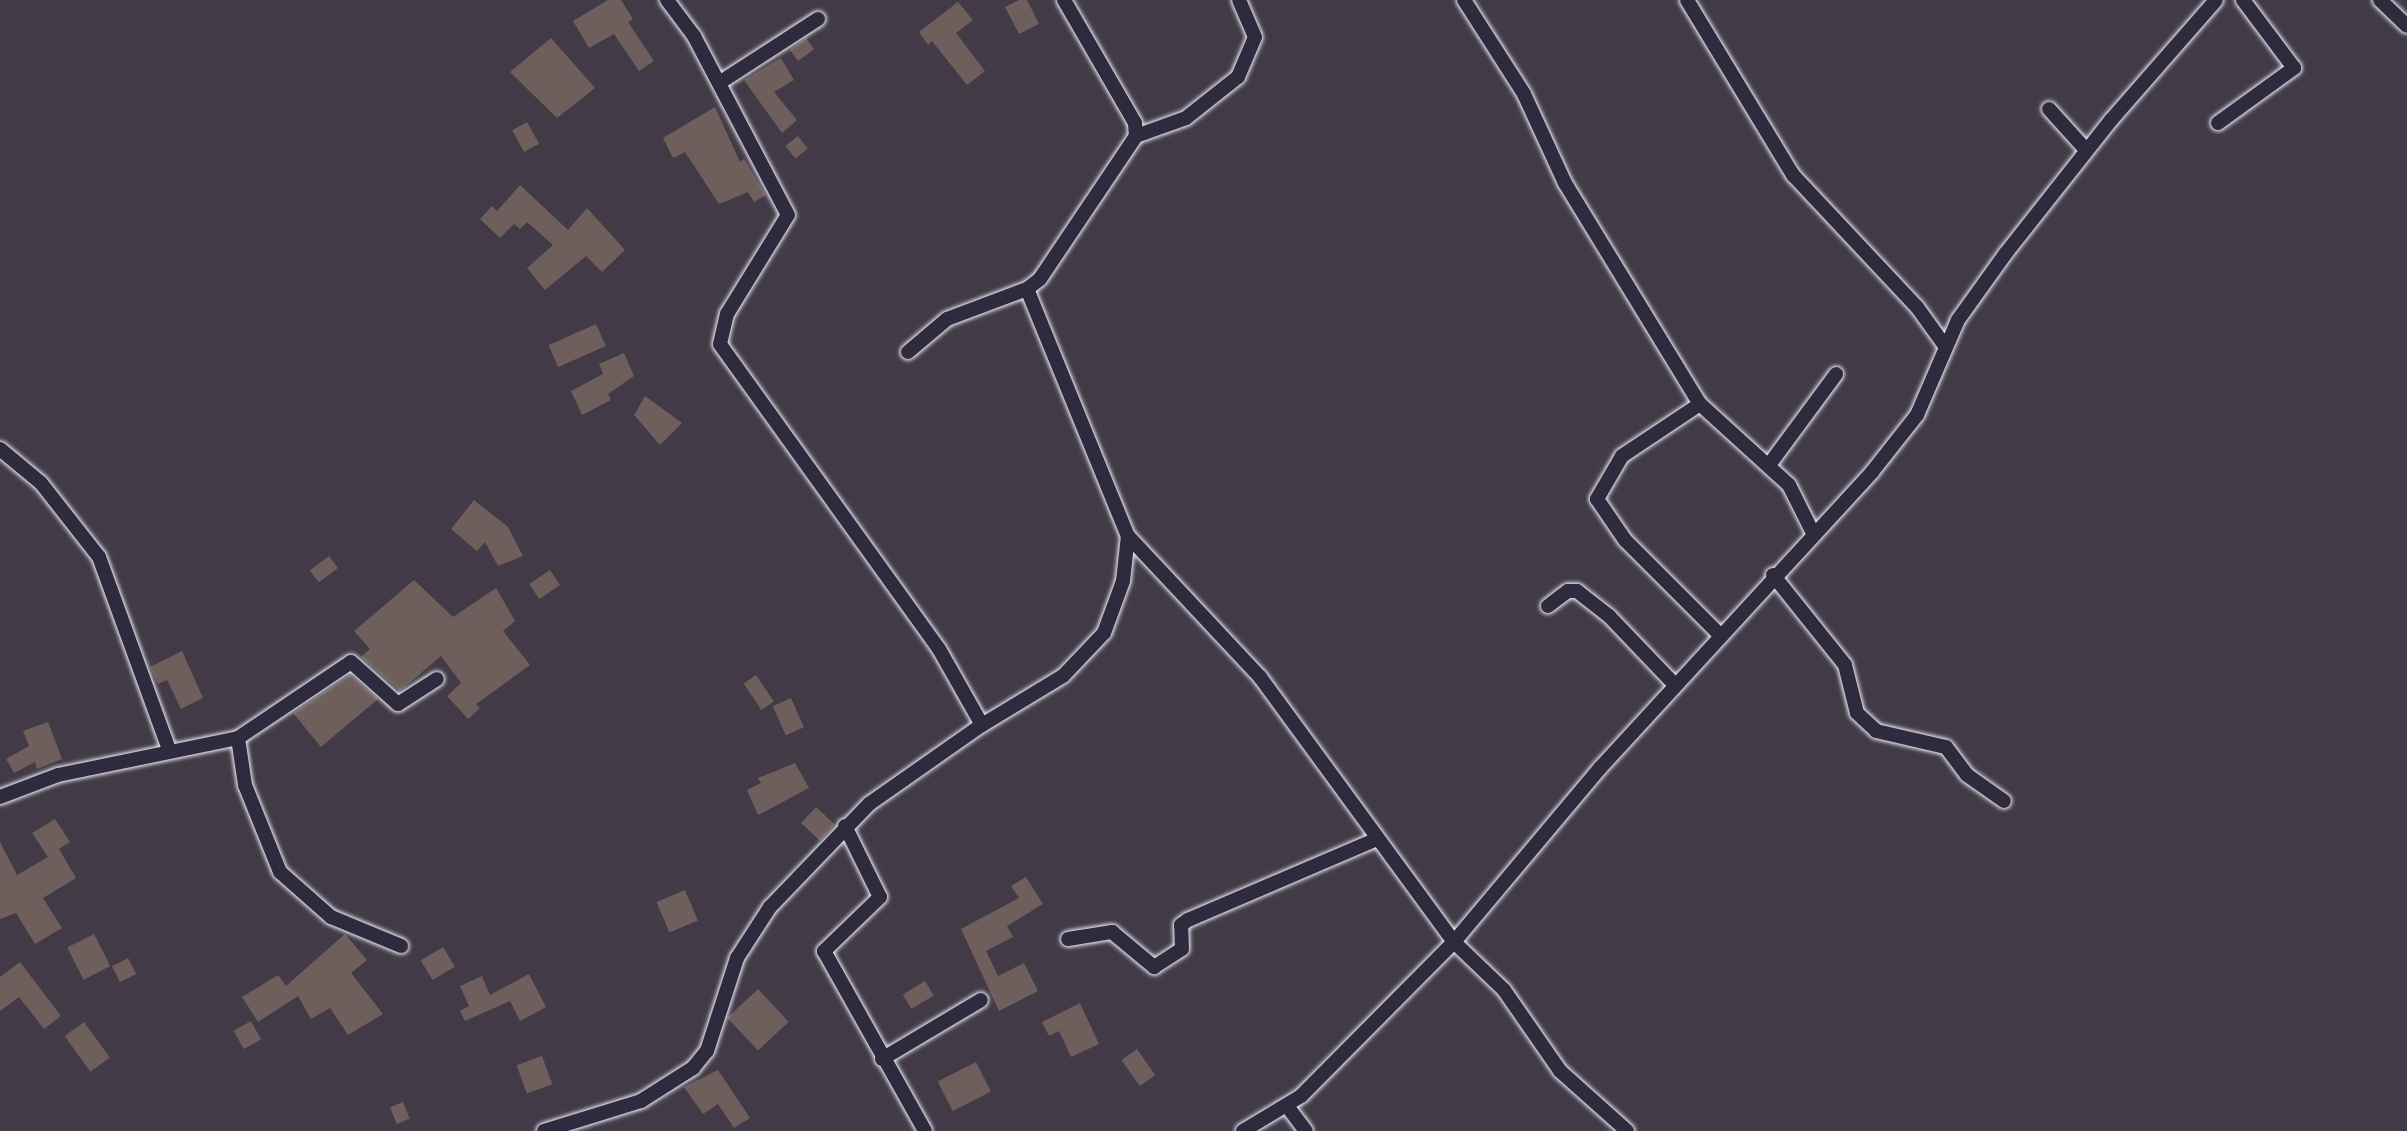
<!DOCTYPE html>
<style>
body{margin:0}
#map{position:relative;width:2407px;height:1131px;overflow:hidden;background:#423a46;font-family:"Gochi Hand",sans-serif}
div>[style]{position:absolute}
.building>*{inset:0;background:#6f5f5c;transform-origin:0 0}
.roads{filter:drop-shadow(0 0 2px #e8f1f8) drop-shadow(0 0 2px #e8f1f8)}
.minor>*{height:14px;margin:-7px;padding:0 7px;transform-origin:7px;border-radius:7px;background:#2f2a3d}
span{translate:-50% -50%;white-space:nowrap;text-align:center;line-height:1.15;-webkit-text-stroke:6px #2f2a3d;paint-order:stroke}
</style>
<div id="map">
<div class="building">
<i style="clip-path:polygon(608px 0,621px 0,633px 19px,628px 22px,654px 61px,639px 71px,614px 34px,589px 48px,573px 21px)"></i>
<i style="clip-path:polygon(1019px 0,1027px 0,1039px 24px,1019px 34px,1005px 7px)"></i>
<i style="clip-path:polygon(958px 2px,973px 20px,956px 33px,985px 71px,967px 85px,932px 41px,928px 45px,919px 32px)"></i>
<i style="clip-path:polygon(551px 38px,595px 88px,557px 118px,510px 72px)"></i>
<i style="left:806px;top:38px;width:14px;height:20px;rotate:54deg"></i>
<i style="clip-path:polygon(781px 58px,794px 80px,774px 92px,797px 120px,782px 133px,744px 80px)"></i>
<i style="clip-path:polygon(715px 107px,740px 162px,744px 159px,766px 195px,754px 202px,748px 192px,719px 204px,685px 152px,673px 158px,663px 138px)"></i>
<i style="left:527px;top:122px;width:25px;height:17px;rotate:61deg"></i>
<i style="left:798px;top:136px;width:16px;height:16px;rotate:52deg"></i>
<i style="clip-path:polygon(520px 185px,568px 230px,587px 208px,625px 250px,602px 272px,586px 256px,545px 290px,527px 268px,553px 245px,527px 222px,520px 229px,514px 224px,500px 238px,480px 219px,492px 206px,497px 211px)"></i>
<i style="left:596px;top:324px;width:24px;height:52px;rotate:66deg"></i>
<i style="clip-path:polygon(624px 353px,634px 376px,608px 394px,611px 400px,582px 415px,571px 391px,603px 374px,599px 364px)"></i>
<i style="clip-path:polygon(645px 396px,682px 423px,660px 445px,634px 415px)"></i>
<i style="clip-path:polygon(474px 500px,508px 527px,523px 556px,498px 566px,485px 542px,477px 551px,451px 529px)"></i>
<i style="left:329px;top:556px;width:15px;height:24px;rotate:53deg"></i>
<i style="left:550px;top:570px;width:18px;height:25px;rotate:56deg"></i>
<i style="clip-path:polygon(414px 580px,453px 617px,496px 588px,515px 621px,503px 631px,530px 665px,476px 704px,480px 708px,468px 719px,447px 696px,461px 683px,441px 656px,400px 691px,361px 657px,370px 649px,354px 631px)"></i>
<i style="clip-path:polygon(182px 651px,203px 698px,181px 709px,167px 680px,158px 684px,150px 667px)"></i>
<i style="clip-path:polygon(350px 675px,378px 699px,321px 747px,293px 713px)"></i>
<i style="left:756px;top:675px;width:32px;height:15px;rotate:56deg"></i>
<i style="left:791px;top:698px;width:32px;height:20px;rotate:66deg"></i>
<i style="clip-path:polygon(48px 722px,62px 759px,37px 769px,35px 762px,14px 773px,6px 759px,29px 746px,23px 731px)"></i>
<i style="clip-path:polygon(795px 763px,809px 788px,758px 815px,747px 790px,761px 783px,758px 778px)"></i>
<i style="left:816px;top:807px;width:26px;height:22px;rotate:43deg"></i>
<i style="clip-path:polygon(55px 819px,70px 842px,59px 849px,76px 878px,43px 898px,62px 928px,35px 944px,16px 913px,0 919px,0 842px,17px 875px,48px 857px,32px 833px)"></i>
<i style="clip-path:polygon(1026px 877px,1043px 904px,1007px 926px,1013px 937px,986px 951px,998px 976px,1024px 963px,1038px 991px,999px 1011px,961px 929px,1019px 898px,1011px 886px)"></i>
<i style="left:685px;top:890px;width:33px;height:31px;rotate:67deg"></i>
<i style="left:94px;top:934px;width:36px;height:30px;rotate:63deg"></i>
<i style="clip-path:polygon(345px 934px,367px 960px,351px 973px,383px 1014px,348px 1035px,330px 1008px,311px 1019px,298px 996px,258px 1022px,242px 997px,278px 975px,286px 986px)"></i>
<i style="left:443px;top:947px;width:23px;height:26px;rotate:59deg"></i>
<i style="left:128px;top:958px;width:18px;height:18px;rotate:63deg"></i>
<i style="clip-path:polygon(20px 962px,61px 1016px,44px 1029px,19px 997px,0 1011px,0 977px)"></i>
<i style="clip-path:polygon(529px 974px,546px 1007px,520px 1021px,510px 1001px,465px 1021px,460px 1011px,469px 1006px,460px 986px,482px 976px,490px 995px)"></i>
<i style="left:925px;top:981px;width:17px;height:26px;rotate:59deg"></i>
<i style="left:758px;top:989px;width:45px;height:42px;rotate:47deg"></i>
<i style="clip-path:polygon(1080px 1003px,1099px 1044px,1071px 1057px,1059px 1031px,1049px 1036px,1042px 1022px)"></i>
<i style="left:251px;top:1021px;width:21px;height:20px;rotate:61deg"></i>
<i style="left:84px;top:1022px;width:44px;height:24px;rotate:54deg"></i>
<i style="left:1137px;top:1049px;width:32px;height:19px;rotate:55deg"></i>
<i style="left:542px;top:1056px;width:30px;height:27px;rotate:70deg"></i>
<i style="left:976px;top:1062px;width:33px;height:43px;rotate:63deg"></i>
<i style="clip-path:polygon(718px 1070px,750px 1118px,734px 1128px,718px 1104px,703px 1114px,684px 1087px)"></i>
<i style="left:403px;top:1102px;width:18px;height:14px;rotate:68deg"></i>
</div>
<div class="roads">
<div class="minor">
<i style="left:1064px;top:0;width:142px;rotate:60deg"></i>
<i style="left:1135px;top:123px;width:13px;rotate:86deg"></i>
<i style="left:1136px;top:136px;width:172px;rotate:123.9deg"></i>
<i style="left:1040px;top:279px;width:16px;rotate:142deg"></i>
<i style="left:1027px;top:289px;width:267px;rotate:67.8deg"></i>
<i style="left:1128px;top:536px;width:193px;rotate:46.9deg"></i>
<i style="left:1260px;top:677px;width:328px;rotate:53.8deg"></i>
<i style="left:1454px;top:942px;width:69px;rotate:43.8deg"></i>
<i style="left:1504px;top:990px;width:98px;rotate:55.3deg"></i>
<i style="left:1560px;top:1071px;width:90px;rotate:41.8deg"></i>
<i style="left:1464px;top:0;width:112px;rotate:57.4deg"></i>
<i style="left:1524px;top:94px;width:98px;rotate:65.3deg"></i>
<i style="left:1565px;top:183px;width:259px;rotate:58.6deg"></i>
<i style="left:1700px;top:404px;width:120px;rotate:42.3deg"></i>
<i style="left:1789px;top:485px;width:54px;rotate:63.4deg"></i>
<i style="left:1687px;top:0;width:205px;rotate:58.8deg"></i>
<i style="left:1793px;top:175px;width:181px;rotate:46.8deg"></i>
<i style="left:1917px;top:307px;width:48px;rotate:54.3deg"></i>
<i style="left:2380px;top:0;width:37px;rotate:44deg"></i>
<i style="left:719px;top:83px;width:118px;rotate:-32.9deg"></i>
<i style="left:2049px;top:109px;width:55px;rotate:47.9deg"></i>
<i style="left:2218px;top:123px;width:94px;rotate:-35.9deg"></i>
<i style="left:2294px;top:68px;width:85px;rotate:-126.9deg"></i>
<i style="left:1136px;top:136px;width:53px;rotate:-19.8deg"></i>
<i style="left:1186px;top:118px;width:66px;rotate:-38.3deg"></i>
<i style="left:1238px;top:77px;width:43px;rotate:-67deg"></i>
<i style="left:1255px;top:37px;width:40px;rotate:-113.4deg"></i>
<i style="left:908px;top:352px;width:51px;rotate:-40.2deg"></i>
<i style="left:947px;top:319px;width:85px;rotate:-20.6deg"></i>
<i style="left:1700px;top:404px;width:94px;rotate:146.3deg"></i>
<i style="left:1622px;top:456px;width:50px;rotate:120.2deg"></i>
<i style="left:1597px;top:499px;width:50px;rotate:55.7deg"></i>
<i style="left:1625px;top:540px;width:133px;rotate:45deg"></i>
<i style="left:0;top:449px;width:53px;rotate:39.7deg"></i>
<i style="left:41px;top:483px;width:94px;rotate:51.9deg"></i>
<i style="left:99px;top:557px;width:204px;rotate:70deg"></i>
<i style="left:1769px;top:465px;width:113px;rotate:-53.6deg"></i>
<i style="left:1773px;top:575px;width:115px;rotate:51.3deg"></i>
<i style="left:1845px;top:665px;width:49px;rotate:76deg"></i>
<i style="left:1857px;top:713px;width:26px;rotate:43deg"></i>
<i style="left:1876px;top:731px;width:72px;rotate:12.9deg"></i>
<i style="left:1946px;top:747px;width:35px;rotate:53deg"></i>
<i style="left:1967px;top:775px;width:45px;rotate:35.1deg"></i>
<i style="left:1548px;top:606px;width:25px;rotate:-37deg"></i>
<i style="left:1568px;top:591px;width:9px"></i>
<i style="left:1577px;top:591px;width:41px;rotate:38deg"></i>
<i style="left:1609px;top:616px;width:94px;rotate:46.3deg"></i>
<i style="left:982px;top:725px;width:95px;rotate:-31.2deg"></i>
<i style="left:1063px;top:676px;width:59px;rotate:-46.4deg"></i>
<i style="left:1104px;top:633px;width:55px;rotate:-69.9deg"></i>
<i style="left:1123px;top:581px;width:45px;rotate:-83.7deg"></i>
<i style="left:238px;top:738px;width:48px;rotate:81.5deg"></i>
<i style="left:245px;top:785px;width:94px;rotate:68.1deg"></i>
<i style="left:280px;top:872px;width:68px;rotate:41.4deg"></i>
<i style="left:331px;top:917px;width:76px;rotate:22.5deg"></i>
<i style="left:0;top:797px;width:62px;rotate:-20.8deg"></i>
<i style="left:58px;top:775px;width:184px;rotate:-11.6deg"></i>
<i style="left:238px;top:738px;width:136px;rotate:-33.9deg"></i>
<i style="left:351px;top:662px;width:63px;rotate:41.8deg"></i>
<i style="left:398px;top:704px;width:46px;rotate:-32.7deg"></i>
<i style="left:845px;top:826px;width:79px;rotate:63.8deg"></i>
<i style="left:880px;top:897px;width:78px;rotate:136deg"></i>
<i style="left:824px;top:951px;width:206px;rotate:60.7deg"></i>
<i style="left:1068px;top:939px;width:45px;rotate:-9deg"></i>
<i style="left:1112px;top:932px;width:55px;rotate:39.8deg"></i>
<i style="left:1154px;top:967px;width:33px;rotate:-33deg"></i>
<i style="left:1182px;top:949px;width:24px;rotate:-92deg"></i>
<i style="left:1181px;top:925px;width:9px;rotate:-36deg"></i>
<i style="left:1188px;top:920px;width:206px;rotate:-23.2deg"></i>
<i style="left:882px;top:1059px;width:115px;rotate:-30.8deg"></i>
<i style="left:1287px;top:1106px;width:31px;rotate:53deg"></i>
<i style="left:544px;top:1131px;width:102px;rotate:-17.2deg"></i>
<i style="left:641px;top:1101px;width:62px;rotate:-32.4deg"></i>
<i style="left:693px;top:1068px;width:22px;rotate:-51deg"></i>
<i style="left:707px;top:1051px;width:98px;rotate:-72.1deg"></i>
<i style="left:737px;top:958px;width:61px;rotate:-57.1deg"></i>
<i style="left:770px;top:907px;width:143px;rotate:-46.1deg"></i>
<i style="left:869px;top:804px;width:138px;rotate:-35deg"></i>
<i style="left:982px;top:725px;width:87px;rotate:-119.5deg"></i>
<i style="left:939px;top:649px;width:375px;rotate:-125.7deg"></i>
<i style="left:720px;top:344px;width:31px;rotate:-77deg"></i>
<i style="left:727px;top:314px;width:116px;rotate:-58.4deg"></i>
<i style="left:788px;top:215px;width:202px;rotate:-117.7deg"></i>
<i style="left:694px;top:36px;width:45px;rotate:-126.9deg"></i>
<i style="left:1243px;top:1131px;width:68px;rotate:-31.1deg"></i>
<i style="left:1301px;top:1096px;width:217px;rotate:-45.2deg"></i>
<i style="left:1454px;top:942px;width:227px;rotate:-50deg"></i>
<i style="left:1600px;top:768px;width:402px;rotate:-47.4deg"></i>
<i style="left:1872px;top:472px;width:73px;rotate:-51.7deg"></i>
<i style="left:1917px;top:415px;width:103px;rotate:-66.7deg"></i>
<i style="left:1958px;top:320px;width:82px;rotate:-54.4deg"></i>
<i style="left:2006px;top:253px;width:169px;rotate:-51.7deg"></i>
<i style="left:2111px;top:120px;width:159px;rotate:-48.8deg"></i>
</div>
</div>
</div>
